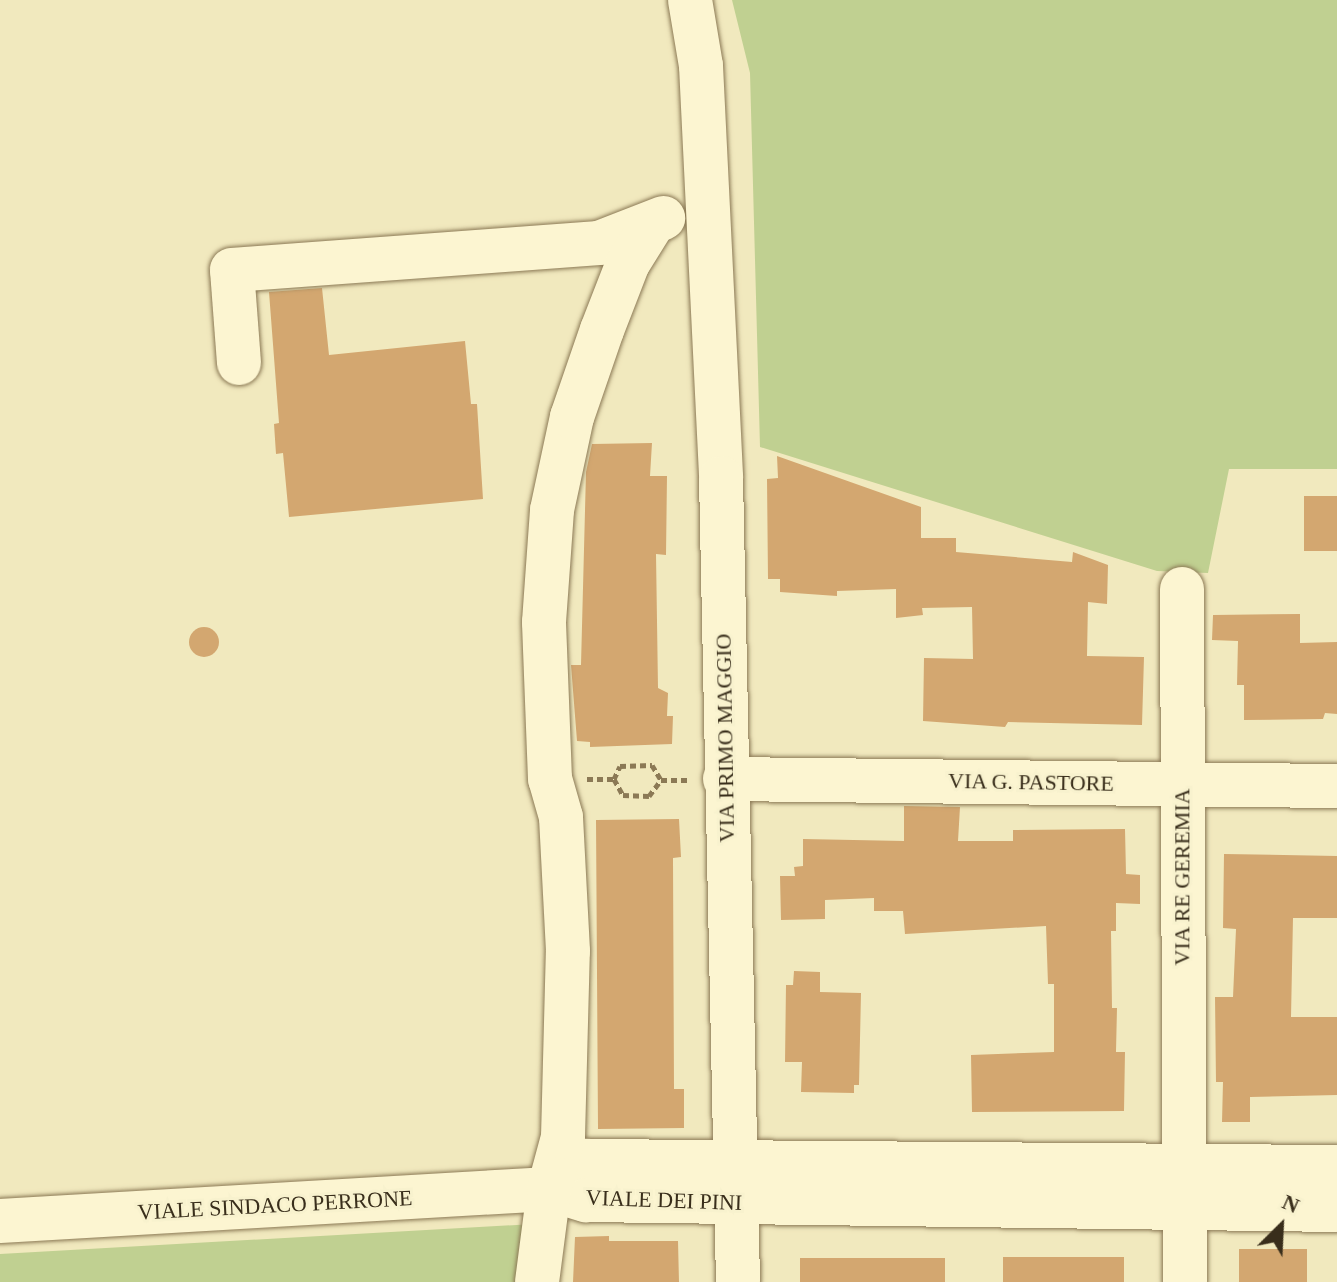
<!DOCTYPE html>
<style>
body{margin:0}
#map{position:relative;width:1337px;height:1282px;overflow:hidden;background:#f1e9be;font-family:Georgia,serif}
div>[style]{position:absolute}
.green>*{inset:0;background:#c0d091}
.building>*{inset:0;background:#d3a770;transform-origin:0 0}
.round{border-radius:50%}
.path>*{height:5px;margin-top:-2.5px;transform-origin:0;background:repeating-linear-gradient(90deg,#8b7955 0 6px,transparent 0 10px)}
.roads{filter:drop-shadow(0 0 2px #8b7955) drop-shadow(0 0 2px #8b7955)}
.minor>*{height:44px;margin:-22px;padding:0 22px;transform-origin:22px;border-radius:22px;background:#fcf5d1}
span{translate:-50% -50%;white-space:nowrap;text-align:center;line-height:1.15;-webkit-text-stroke:6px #f8f2ce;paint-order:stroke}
.street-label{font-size:22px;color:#392e1b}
.north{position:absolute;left:1241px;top:1186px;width:80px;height:80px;-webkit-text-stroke:6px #f8f2ce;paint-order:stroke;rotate:24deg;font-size:22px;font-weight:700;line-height:32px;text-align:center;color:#392e1b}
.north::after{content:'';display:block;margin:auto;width:28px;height:36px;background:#392e1b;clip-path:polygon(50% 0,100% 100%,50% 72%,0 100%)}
</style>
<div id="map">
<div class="green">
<i style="clip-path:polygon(732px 0,1337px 0,1337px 469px,1229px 469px,1208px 573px,1157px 571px,760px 447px,750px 73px)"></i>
<i style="clip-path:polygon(534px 1224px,523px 1282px,0 1282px,0 1254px)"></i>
</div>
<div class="building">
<i style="clip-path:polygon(322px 288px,329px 355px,465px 341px,471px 404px,477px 404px,483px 499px,289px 517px,283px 453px,276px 454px,274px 424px,279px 423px,269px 292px)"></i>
<i style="clip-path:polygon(652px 443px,650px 476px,667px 476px,666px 555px,656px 554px,658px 688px,668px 693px,667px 716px,673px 716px,672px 744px,590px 747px,590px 742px,577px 741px,571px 665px,581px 665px,586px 472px,592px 444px)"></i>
<i style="clip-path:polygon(777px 456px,921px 507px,921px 538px,956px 538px,956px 552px,1072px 562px,1073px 552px,1108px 565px,1107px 604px,1088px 602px,1087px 656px,1144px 657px,1142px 725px,1008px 722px,1005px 727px,923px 721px,924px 658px,973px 659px,972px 607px,922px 608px,923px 615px,896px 618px,896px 589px,837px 591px,837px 596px,780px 592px,780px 579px,768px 579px,767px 479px,778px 478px)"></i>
<i style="left:1304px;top:496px;width:33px;height:55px"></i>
<i style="clip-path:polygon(1300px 614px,1300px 643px,1337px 642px,1337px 714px,1325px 713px,1323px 719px,1244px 720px,1244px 685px,1237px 685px,1238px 641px,1212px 640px,1213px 615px)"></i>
<i class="round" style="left:189px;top:627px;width:30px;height:30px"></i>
<i style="clip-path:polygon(904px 806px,960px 807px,958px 841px,1013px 841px,1013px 830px,1125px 829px,1126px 874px,1140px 875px,1140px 904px,1116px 903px,1116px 931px,1111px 931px,1112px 1008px,1117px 1008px,1116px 1052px,1125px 1052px,1124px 1111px,972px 1112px,971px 1055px,1054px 1052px,1054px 984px,1048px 984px,1046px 926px,905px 934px,903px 911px,874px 911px,874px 898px,825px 900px,825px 919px,781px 920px,780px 876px,795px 876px,794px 867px,803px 866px,803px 839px,904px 841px)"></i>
<i style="clip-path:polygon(679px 819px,681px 857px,673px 858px,674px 1089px,684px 1089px,684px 1128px,598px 1129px,596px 820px)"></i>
<i style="clip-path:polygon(1224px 854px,1337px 856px,1337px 918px,1293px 918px,1291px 1017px,1337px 1017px,1337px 1095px,1250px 1097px,1250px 1122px,1222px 1122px,1223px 1082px,1216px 1082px,1215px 997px,1233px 997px,1236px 929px,1223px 928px)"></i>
<i style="clip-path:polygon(794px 971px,820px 972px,820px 992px,861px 993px,859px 1085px,854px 1085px,854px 1093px,801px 1092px,802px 1062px,785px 1062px,786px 985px,793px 985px)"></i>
<i style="clip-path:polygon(609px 1236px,609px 1241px,678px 1241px,679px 1282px,573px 1282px,575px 1237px)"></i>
<i style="left:1239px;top:1249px;width:68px;height:33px"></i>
<i style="left:1124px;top:1257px;width:25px;height:121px;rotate:90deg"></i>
<i style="left:945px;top:1258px;width:24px;height:145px;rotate:90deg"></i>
</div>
<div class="path">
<i style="left:587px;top:779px;width:27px"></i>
<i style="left:614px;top:779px;width:14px;rotate:-65deg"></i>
<i style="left:620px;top:766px;width:32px;rotate:-2deg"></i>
<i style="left:652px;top:765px;width:17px;rotate:59deg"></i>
<i style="left:661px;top:780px;width:28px"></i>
<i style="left:614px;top:779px;width:18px;rotate:61deg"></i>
<i style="left:623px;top:795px;width:26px;rotate:2deg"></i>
<i style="left:649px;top:796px;width:20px;rotate:-53deg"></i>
</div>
<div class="roads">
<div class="minor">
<i style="left:690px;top:0;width:67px;rotate:80.5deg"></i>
<i style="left:701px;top:66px;width:412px;rotate:87.2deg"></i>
<i style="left:721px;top:478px;width:804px;rotate:88.79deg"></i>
<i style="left:239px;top:363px;width:93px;rotate:-94.3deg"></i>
<i style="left:232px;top:270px;width:368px;rotate:-4.2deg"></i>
<i style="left:599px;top:243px;width:69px;rotate:-21.3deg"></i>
<i style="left:1182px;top:589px;width:693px;rotate:89.75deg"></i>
<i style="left:725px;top:779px;width:612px;rotate:0.66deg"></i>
<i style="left:549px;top:1189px;width:46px;rotate:-37.9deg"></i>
<i style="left:585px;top:1161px;width:752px;rotate:0.46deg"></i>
<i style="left:0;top:1221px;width:550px;rotate:-3.34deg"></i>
<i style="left:549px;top:1189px;width:39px;rotate:17deg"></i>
<i style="left:586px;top:1200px;width:751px;rotate:0.76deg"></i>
<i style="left:537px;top:1282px;width:94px;rotate:-82.6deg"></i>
<i style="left:549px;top:1189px;width:54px;rotate:-74.9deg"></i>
<i style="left:563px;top:1137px;width:186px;rotate:-88.5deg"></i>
<i style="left:568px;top:951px;width:134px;rotate:-93deg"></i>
<i style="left:561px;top:817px;width:40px;rotate:-106deg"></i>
<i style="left:550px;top:779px;width:157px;rotate:-92.2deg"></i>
<i style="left:544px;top:622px;width:112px;rotate:-85.9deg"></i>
<i style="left:552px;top:510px;width:95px;rotate:-77.9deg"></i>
<i style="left:572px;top:417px;width:92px;rotate:-71deg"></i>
<i style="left:602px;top:330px;width:72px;rotate:-68.8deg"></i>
<i style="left:628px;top:263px;width:47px;rotate:-58deg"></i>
</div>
</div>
<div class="street-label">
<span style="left:725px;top:738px;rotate:-91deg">VIA PRIMO MAGGIO</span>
<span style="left:1031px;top:782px;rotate:1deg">VIA G. PASTORE</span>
<span style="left:1182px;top:877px;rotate:-90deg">VIA RE GEREMIA</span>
<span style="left:664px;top:1200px;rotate:2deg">VIALE DEI PINI</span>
<span style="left:275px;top:1205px;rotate:-3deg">VIALE SINDACO PERRONE</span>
</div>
<div class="north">N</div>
</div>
